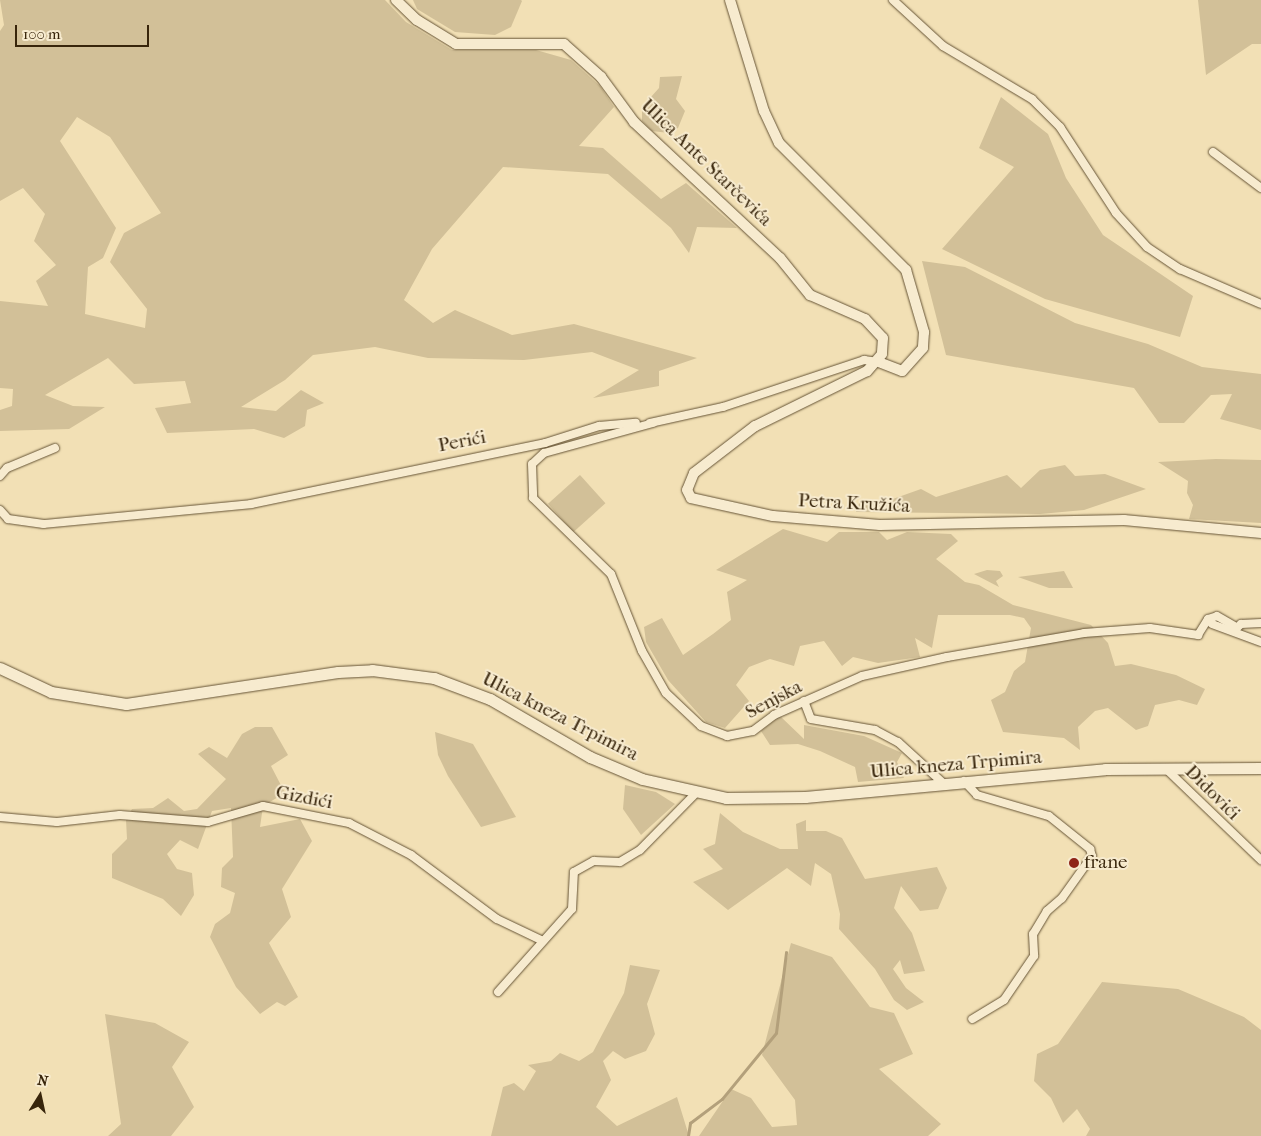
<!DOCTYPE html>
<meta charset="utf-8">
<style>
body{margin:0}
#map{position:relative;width:1261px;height:1136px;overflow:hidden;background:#f2e0b5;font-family:"IM FELL French Canon",serif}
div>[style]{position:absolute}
.green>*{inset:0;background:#d2c098;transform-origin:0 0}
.stream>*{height:2.5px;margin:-1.25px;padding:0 1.25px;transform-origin:1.25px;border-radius:1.25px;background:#b3a07b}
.roads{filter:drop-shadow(0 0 1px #665436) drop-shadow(0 0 1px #665436)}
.minor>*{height:8px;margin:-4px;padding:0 4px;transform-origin:4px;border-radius:4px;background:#f7ebcf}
.tertiary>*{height:10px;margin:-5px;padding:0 5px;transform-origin:5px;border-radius:5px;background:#f7ebcf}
.secondary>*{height:11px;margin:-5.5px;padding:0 5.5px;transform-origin:5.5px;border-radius:5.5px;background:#f7ebcf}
.dots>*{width:14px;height:14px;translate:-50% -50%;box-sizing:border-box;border:2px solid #f7ebcf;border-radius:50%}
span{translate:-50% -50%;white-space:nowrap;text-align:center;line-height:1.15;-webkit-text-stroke:4px #f7ebcf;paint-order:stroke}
.street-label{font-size:19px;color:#38250b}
.poi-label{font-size:19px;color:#38250b}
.left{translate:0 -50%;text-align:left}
.north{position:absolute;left:15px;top:1071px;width:50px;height:50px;-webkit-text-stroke:4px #f7ebcf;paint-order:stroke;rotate:10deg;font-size:14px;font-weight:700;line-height:20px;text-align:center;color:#38250b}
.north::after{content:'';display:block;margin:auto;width:18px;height:22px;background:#38250b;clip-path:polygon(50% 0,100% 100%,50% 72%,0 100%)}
.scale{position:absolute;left:15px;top:25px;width:134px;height:22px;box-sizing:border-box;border:2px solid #38250b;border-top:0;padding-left:6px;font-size:15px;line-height:18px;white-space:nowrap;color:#38250b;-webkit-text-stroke:4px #f7ebcf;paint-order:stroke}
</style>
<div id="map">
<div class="green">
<i style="clip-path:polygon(evenodd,0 0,385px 0,406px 22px,452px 50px,536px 50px,571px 60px,600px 86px,614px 107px,579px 146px,603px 148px,661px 199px,686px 183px,737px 228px,697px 227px,689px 253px,671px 228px,608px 174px,503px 167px,432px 249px,404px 300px,433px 323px,455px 310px,512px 335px,574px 324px,697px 358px,659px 371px,659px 386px,593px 398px,639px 370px,592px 352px,524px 360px,428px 358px,375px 347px,313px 355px,285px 380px,241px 407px,276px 411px,301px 390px,324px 403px,307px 410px,305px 426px,284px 438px,254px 429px,167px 433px,155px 408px,191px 403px,185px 381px,134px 384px,108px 358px,45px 395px,73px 406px,105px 407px,69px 429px,0 431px,0 410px,12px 406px,13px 389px,0 388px,0 301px,48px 306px,36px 281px,56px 265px,34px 241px,45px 214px,23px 188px,0 201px,0 31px,4px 25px,0 0,77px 117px,110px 137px,161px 213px,124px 233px,110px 262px,147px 309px,145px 328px,85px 314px,88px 267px,103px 258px,116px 228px,60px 141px,77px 117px)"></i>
<i style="clip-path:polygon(413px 0,521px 0,522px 1px,511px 27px,495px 35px,455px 32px,417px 9px)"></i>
<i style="clip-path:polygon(1198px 0,1261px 0,1261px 44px,1252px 44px,1206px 75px)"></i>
<i style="clip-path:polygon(682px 76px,676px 99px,685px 111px,678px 128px,669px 133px,652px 131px,642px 121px,642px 107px,659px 88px,660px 77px)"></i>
<i style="clip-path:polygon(1001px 97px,1048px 134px,1066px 178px,1103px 235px,1193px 296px,1180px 337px,1045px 299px,942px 249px,1014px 167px,979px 148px)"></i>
<i style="clip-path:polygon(922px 261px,965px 267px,1075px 323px,1148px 344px,1202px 367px,1261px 374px,1261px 430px,1220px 419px,1232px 394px,1211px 395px,1184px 423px,1159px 423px,1134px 388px,946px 355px)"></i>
<i style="clip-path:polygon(1216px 459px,1261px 460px,1261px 523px,1189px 519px,1193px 505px,1187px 493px,1188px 481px,1158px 462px)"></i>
<i style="clip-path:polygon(1065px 465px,1075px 476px,1105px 474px,1146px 489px,1084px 510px,1040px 514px,856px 512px,860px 501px,890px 500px,921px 489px,936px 497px,1007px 475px,1021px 488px,1040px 470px)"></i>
<i style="left:580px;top:475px;width:38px;height:43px;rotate:48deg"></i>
<i style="clip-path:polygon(783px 529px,827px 542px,839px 532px,879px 532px,887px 540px,907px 532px,951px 534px,958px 541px,936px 559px,965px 582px,979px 585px,1013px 605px,1091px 625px,1108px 643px,1115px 666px,1131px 664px,1176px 675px,1205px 689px,1197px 705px,1179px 700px,1155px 705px,1148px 726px,1136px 730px,1108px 708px,1095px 711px,1078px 727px,1080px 750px,1064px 738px,1003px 732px,991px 700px,1005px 692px,1014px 671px,1025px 662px,1031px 628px,1024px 618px,1010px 615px,938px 615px,932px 648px,915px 638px,920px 657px,878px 663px,853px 657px,842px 666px,824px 641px,800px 646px,794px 666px,770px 659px,749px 667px,736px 685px,749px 701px,725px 728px,706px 722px,668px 680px,646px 642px,644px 627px,662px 618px,683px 655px,713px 634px,731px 620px,727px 592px,747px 580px,716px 570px)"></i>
<i style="clip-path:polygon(987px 570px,1000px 571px,1003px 576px,996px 581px,999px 587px,974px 574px)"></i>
<i style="clip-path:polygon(1064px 571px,1073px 588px,1049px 588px,1018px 577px)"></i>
<i style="clip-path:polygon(780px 716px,804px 739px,804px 725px,864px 736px,902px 753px,897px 762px,904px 778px,858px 782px,855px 767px,820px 751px,798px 744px,770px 745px,761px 731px)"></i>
<i style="clip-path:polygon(255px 727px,272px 727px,288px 755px,271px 766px,285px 793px,263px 806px,260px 827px,300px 819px,312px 841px,282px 889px,291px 917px,269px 943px,298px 997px,285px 1006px,277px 1002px,260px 1014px,236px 987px,210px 937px,215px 924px,230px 913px,235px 893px,221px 887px,222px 868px,233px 857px,231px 808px,212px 811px,198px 849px,180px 840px,167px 854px,177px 869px,192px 873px,194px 895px,181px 916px,163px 899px,112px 878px,112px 854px,127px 839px,126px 820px,132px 809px,153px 808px,168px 798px,184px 811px,197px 809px,226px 779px,198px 754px,209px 747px,227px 758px,242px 734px)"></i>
<i style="clip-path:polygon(435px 732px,473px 744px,516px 817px,481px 827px,448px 776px,438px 755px)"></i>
<i style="clip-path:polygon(625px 785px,656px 792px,675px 804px,641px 835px,623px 809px)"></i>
<i style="clip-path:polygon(720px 813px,743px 832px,780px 849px,798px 849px,796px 824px,806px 820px,806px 831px,826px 831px,842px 838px,865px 879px,937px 867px,947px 888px,938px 909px,920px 911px,901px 886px,894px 908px,912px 933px,925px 971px,904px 974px,900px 960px,893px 969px,906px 988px,924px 1002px,907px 1010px,894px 1000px,875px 969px,839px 929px,840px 914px,831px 874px,815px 863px,811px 886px,787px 868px,728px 910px,693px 882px,723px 869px,703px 849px,715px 844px)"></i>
<i style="clip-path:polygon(791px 943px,832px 957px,870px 1007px,894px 1013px,913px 1054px,879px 1069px,941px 1124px,928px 1136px,699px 1136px,731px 1089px,751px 1098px,772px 1127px,797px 1125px,795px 1100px,762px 1055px)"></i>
<i style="clip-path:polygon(630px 965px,660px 970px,647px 1004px,655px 1034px,646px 1051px,625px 1059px,613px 1051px,603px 1061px,611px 1080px,596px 1107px,617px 1126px,677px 1097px,689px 1136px,491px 1136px,503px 1087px,514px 1083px,524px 1091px,536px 1071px,528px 1065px,551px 1061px,560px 1053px,579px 1061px,593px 1052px,624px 993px)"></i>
<i style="clip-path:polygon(1102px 982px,1178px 989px,1244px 1017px,1261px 1030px,1261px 1136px,1086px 1136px,1090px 1129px,1077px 1109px,1063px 1123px,1051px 1098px,1034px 1081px,1037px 1054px,1058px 1044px)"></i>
<i style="clip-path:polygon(105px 1014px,155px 1023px,189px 1042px,172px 1067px,194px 1107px,171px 1136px,108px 1136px,121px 1124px)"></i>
</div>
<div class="stream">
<i style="left:688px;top:1136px;width:13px;rotate:-81deg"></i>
<i style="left:690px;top:1123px;width:40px;rotate:-37deg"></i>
<i style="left:722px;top:1099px;width:85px;rotate:-50.7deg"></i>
<i style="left:776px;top:1033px;width:81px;rotate:-82.9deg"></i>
</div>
<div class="roads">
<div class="minor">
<i style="left:893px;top:0;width:68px;rotate:42.6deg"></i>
<i style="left:943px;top:46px;width:104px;rotate:30.8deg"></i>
<i style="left:1032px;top:99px;width:40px;rotate:45deg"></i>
<i style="left:1060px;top:127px;width:103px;rotate:56.9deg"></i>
<i style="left:1116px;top:213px;width:46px;rotate:47.6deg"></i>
<i style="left:1147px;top:247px;width:40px;rotate:34deg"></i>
<i style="left:1180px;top:269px;width:88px;rotate:23.4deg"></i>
<i style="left:1213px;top:152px;width:60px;rotate:36.9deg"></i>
<i style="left:650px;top:423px;width:75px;rotate:-12.4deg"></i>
<i style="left:723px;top:407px;width:149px;rotate:-18.4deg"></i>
<i style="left:864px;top:360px;width:14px;rotate:8deg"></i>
<i style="left:653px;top:423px;width:113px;rotate:164.6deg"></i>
<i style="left:544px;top:453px;width:16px;rotate:137deg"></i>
<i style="left:532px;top:464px;width:34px;rotate:88deg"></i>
<i style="left:533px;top:498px;width:109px;rotate:44.3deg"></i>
<i style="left:611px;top:574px;width:83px;rotate:68.1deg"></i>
<i style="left:642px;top:651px;width:48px;rotate:60.3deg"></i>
<i style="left:666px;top:693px;width:48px;rotate:43.3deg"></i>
<i style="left:701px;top:726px;width:28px;rotate:21deg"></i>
<i style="left:727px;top:736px;width:26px;rotate:-11deg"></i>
<i style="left:753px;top:731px;width:26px;rotate:-37deg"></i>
<i style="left:774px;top:715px;width:96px;rotate:-23.9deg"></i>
<i style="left:862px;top:676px;width:87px;rotate:-12.6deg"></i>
<i style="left:947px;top:657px;width:139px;rotate:-9.9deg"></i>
<i style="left:1084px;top:633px;width:66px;rotate:-4.3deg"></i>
<i style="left:1150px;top:628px;width:49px;rotate:8.3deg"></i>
<i style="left:1198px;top:635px;width:19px;rotate:-58deg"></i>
<i style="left:1208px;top:619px;width:9px;rotate:-18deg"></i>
<i style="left:1217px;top:616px;width:22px;rotate:30deg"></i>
<i style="left:0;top:476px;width:11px;rotate:-49deg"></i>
<i style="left:7px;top:468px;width:52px;rotate:-22.6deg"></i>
<i style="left:0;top:510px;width:12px;rotate:48deg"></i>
<i style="left:8px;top:519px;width:36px;rotate:8deg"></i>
<i style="left:44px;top:524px;width:208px;rotate:-5.5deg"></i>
<i style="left:251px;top:504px;width:300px;rotate:-11.7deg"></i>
<i style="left:545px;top:443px;width:57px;rotate:-17.5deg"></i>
<i style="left:599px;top:426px;width:37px;rotate:-5deg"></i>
<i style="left:1212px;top:624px;width:52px;rotate:20.2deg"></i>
<i style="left:1234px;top:631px;width:10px;rotate:-45deg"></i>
<i style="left:1241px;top:624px;width:20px;rotate:-3deg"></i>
<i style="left:804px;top:701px;width:19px;rotate:69deg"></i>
<i style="left:811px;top:719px;width:65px;rotate:9.8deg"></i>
<i style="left:875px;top:730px;width:26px;rotate:28deg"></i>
<i style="left:898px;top:742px;width:59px;rotate:42.3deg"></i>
<i style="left:1166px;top:769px;width:132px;rotate:43.8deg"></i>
<i style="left:964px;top:781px;width:19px;rotate:47deg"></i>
<i style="left:977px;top:795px;width:75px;rotate:16.3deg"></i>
<i style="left:1049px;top:816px;width:53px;rotate:38.8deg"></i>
<i style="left:1090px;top:849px;width:7px;rotate:74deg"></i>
<i style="left:1092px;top:856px;width:52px;rotate:125.5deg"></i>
<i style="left:1062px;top:898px;width:20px;rotate:139deg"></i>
<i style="left:1047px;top:911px;width:27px;rotate:121deg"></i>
<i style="left:1033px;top:934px;width:22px;rotate:87deg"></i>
<i style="left:1034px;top:956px;width:53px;rotate:124.3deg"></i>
<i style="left:1004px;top:1000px;width:37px;rotate:149deg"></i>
<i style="left:0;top:817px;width:57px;rotate:5deg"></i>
<i style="left:57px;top:822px;width:63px;rotate:-6.3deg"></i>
<i style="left:120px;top:815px;width:88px;rotate:4.5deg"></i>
<i style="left:208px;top:822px;width:57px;rotate:-16.2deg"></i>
<i style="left:263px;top:806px;width:88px;rotate:11.2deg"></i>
<i style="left:349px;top:823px;width:70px;rotate:27.3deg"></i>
<i style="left:411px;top:855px;width:107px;rotate:36.7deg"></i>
<i style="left:497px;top:919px;width:49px;rotate:25.5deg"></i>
<i style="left:498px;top:992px;width:111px;rotate:-48.3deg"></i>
<i style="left:572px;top:909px;width:37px;rotate:-87deg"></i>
<i style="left:574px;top:872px;width:23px;rotate:-29deg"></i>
<i style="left:594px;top:861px;width:26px;rotate:2deg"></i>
<i style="left:620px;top:862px;width:23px;rotate:-31deg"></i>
<i style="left:640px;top:850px;width:78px;rotate:-45.5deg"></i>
</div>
<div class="tertiary">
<i style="left:396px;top:0;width:29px;rotate:44deg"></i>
<i style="left:417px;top:20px;width:46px;rotate:31.6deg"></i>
<i style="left:456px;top:44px;width:108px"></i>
<i style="left:564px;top:44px;width:50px;rotate:41.7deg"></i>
<i style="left:601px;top:77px;width:56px;rotate:53.7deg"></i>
<i style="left:634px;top:122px;width:200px;rotate:43deg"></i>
<i style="left:780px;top:258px;width:48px;rotate:51deg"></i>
<i style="left:810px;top:295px;width:60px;rotate:23.6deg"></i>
<i style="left:865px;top:319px;width:26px;rotate:47deg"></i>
<i style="left:883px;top:338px;width:16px;rotate:94deg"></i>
<i style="left:882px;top:354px;width:23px;rotate:131deg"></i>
<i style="left:867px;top:371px;width:125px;rotate:153.8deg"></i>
<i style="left:755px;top:426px;width:77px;rotate:142.4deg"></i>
<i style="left:694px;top:473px;width:18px;rotate:112deg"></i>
<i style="left:687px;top:490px;width:9px;rotate:63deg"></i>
<i style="left:691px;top:498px;width:84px;rotate:12.4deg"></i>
<i style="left:773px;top:516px;width:107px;rotate:4.8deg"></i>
<i style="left:880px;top:525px;width:244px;rotate:-1.2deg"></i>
<i style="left:1124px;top:520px;width:138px;rotate:5.4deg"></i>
<i style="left:730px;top:0;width:116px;rotate:73deg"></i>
<i style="left:764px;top:111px;width:35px;rotate:65deg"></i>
<i style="left:779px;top:143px;width:180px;rotate:45deg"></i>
<i style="left:906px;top:270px;width:65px;rotate:73.8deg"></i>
<i style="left:924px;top:332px;width:16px;rotate:94deg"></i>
<i style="left:923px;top:348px;width:31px;rotate:132deg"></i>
<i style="left:902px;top:371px;width:26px;rotate:-159deg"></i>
</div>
<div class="secondary">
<i style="left:0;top:668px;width:56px;rotate:25.2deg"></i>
<i style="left:51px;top:692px;width:76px;rotate:9.1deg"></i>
<i style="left:126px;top:704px;width:214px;rotate:-8.6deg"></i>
<i style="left:338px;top:672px;width:34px;rotate:-3deg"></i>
<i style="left:372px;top:670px;width:63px;rotate:7.4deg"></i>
<i style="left:434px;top:678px;width:60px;rotate:20.6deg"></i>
<i style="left:490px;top:699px;width:116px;rotate:30.1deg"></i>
<i style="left:590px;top:757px;width:56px;rotate:22.9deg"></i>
<i style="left:642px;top:779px;width:86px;rotate:12.7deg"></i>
<i style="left:726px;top:798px;width:79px;rotate:-0.7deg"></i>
<i style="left:805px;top:797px;width:301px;rotate:-5.3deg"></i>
<i style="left:1105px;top:769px;width:156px;rotate:-0.4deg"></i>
</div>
</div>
<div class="dots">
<i style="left:1074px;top:863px;background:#8f2418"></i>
</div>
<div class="street-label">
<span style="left:706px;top:163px;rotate:44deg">Ulica Ante Starčevića</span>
<span style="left:462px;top:442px;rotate:-11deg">Perići</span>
<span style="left:854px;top:504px;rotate:3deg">Petra Kružića</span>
<span style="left:774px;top:700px;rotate:-28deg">Senjska</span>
<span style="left:560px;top:717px;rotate:27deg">Ulica kneza Trpimira</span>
<span style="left:956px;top:765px;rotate:-5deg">Ulica kneza Trpimira</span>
<span style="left:1212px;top:793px;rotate:45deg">Didovići</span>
<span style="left:304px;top:798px;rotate:11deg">Gizdići</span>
</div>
<div class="poi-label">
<span class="left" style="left:1084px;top:863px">frane</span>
</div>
<div class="north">N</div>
<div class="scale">100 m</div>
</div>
